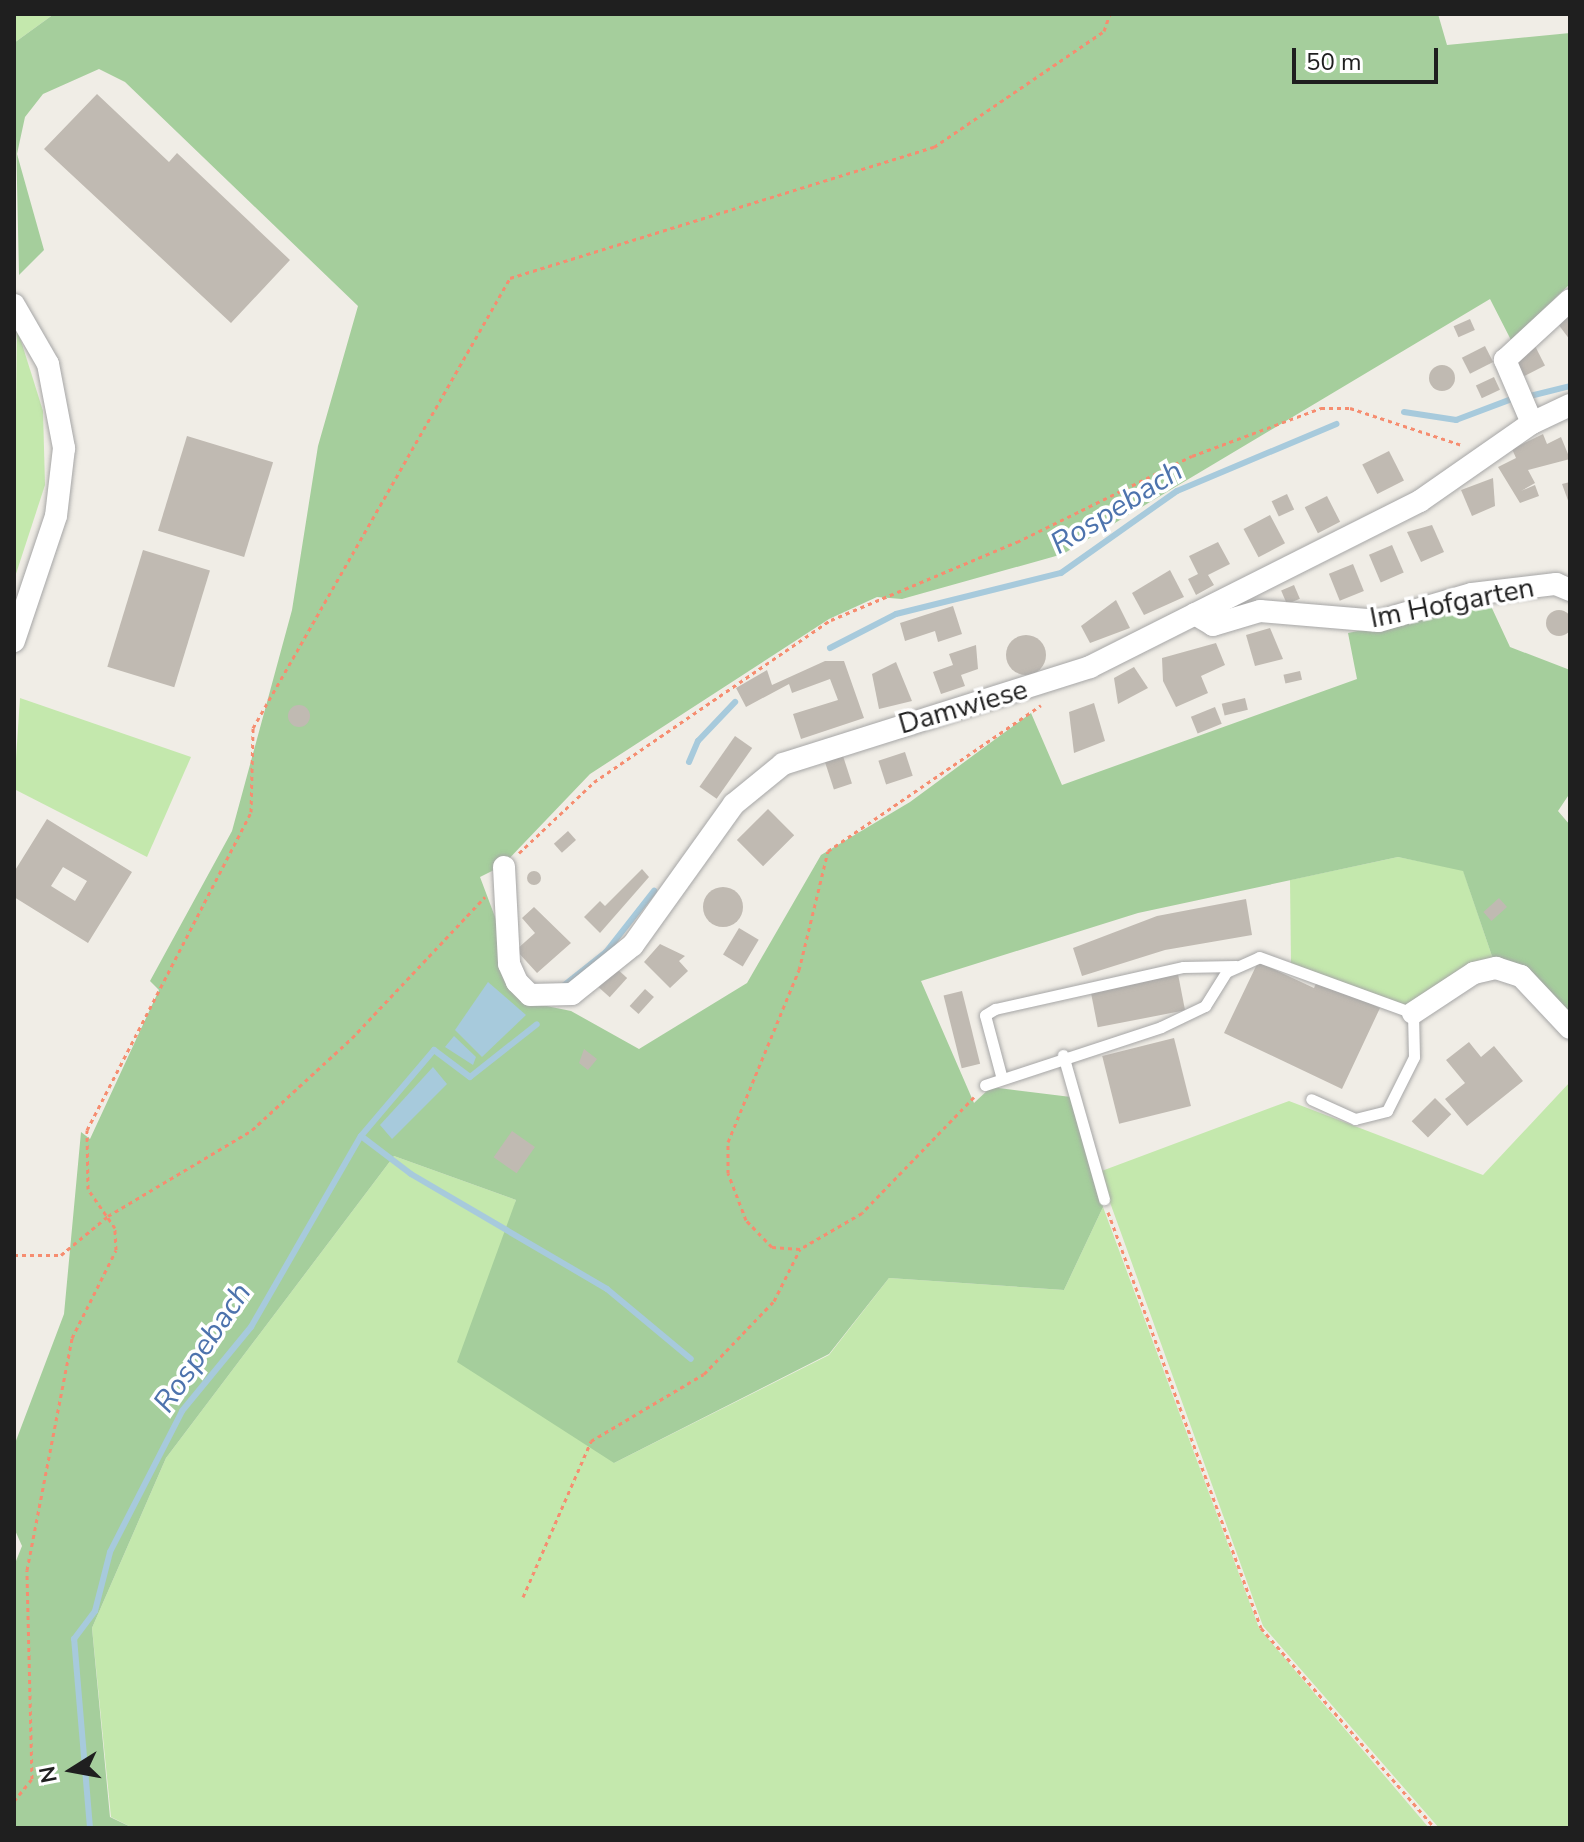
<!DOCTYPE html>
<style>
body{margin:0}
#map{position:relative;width:1584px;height:1842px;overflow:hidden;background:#f0ede6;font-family:"Nunito Sans",sans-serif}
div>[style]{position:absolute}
.grass>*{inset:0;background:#c4e8ad}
.forest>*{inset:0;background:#a5ce9c}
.water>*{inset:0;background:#a7cadc}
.stream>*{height:6px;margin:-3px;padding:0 3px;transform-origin:3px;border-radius:3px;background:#a7cadc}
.building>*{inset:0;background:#c0bab2;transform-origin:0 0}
.round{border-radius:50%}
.path>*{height:3px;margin-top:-1.5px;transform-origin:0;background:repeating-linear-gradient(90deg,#f68d70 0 4px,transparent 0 8px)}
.roads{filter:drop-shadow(0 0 2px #a6a6a6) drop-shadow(0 0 2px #a6a6a6)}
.service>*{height:11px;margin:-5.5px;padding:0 5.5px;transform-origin:5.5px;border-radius:5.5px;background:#fff}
.minor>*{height:22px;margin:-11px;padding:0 11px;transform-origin:11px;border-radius:11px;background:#fff}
span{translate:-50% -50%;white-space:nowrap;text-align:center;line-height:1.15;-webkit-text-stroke:7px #fff;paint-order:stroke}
.street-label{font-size:28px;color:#1f1f1f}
.water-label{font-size:30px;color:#4d73ad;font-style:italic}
.frame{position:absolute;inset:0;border:16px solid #1f1f1f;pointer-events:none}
.north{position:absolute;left:32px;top:1730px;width:80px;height:80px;-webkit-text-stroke:6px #fff;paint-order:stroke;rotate:259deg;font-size:22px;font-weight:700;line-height:32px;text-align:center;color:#1f1f1f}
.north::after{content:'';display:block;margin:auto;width:28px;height:36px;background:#1f1f1f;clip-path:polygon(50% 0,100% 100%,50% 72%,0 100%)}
.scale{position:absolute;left:1292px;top:48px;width:146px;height:36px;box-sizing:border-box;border:4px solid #1f1f1f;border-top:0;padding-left:10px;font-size:24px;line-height:28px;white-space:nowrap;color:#1f1f1f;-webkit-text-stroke:6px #fff;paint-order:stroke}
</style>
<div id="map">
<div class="grass">
<i style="clip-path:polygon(14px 14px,54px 14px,14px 43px)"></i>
<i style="clip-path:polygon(17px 328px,43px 411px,45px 485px,14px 580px)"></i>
<i style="clip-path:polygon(20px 698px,191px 757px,147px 857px,14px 789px)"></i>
<i style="clip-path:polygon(1398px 857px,1463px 870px,1495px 965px,1411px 1010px,1291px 964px,1290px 880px)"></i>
<i style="clip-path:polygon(1570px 1082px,1570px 1828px,1439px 1828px,1263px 1626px,1099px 1172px,1289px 1101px,1483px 1175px)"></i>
<i style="clip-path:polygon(394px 1156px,516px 1200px,507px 1234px,614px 1463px,829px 1355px,889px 1278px,1064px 1290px,1103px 1207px,1259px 1628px,1429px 1828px,133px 1828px,111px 1817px,92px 1628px,166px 1458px)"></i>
</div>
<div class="forest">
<i style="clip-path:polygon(54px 14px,1438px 14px,1447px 45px,1570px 33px,1570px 284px,1511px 340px,1490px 299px,1063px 554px,902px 599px,877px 597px,829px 619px,590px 774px,502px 866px,480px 877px,527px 1002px,571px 1011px,639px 1049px,747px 983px,821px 855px,910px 802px,1031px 713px,1062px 785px,1357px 679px,1348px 633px,1490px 604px,1510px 647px,1570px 670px,1570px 793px,1558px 811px,1570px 825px,1570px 1025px,1495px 965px,1463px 871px,1398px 857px,1138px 913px,921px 981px,974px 1103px,991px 1087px,1071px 1097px,1103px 1207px,1064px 1290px,889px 1278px,829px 1354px,614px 1463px,457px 1362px,516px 1200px,394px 1156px,166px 1458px,92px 1628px,110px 1817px,133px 1828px,14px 1828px,14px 1566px,22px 1546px,14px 1528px,14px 1446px,64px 1314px,81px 1132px,90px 1139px,159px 990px,150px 981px,232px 831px,292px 610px,318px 446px,358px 306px,125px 82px,99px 69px,43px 94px,25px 117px,17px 154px,44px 250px,19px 275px,14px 43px)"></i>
</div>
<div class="water">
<i style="clip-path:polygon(488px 982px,526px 1015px,482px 1057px,455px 1030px)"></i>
<i style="clip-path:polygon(454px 1036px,476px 1057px,473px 1065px,445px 1047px)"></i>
<i style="clip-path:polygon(433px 1067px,447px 1084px,392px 1139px,380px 1125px)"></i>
</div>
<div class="stream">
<i style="left:1530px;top:396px;width:41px;rotate:-14deg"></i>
<i style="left:1404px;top:412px;width:53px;rotate:8.7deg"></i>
<i style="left:1456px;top:420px;width:57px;rotate:-20.7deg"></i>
<i style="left:830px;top:648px;width:74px;rotate:-27.3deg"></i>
<i style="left:896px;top:614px;width:170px;rotate:-14deg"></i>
<i style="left:1061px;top:573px;width:142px;rotate:-35.3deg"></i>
<i style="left:1177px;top:491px;width:173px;rotate:-22.8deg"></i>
<i style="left:689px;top:762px;width:23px;rotate:-67deg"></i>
<i style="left:698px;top:741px;width:54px;rotate:-46.5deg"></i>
<i style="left:563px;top:986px;width:55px;rotate:-38.3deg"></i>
<i style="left:606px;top:952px;width:78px;rotate:-51.8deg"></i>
<i style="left:361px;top:1136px;width:63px;rotate:37.2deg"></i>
<i style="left:411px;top:1174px;width:227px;rotate:30.4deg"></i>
<i style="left:607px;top:1289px;width:109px;rotate:39.8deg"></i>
<i style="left:90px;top:1828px;width:190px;rotate:-94.8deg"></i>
<i style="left:74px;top:1639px;width:35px;rotate:-53deg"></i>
<i style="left:95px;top:1611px;width:61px;rotate:-75.7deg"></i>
<i style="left:110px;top:1552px;width:158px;rotate:-62.9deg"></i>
<i style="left:182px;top:1411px;width:109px;rotate:-50.6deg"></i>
<i style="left:251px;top:1327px;width:220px;rotate:-60.1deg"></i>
<i style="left:361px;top:1136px;width:113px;rotate:-49.7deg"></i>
<i style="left:434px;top:1050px;width:45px;rotate:36.9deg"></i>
<i style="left:470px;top:1077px;width:85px;rotate:-38.3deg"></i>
</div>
<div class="building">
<i style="clip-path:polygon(97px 94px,169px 162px,177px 153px,290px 260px,231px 323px,44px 149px)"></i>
<i style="clip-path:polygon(1570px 314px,1570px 340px,1558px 324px)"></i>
<i style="left:1470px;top:319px;width:12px;height:18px;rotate:66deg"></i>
<i style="left:1485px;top:346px;width:18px;height:26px;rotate:63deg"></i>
<i style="left:1535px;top:346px;width:22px;height:27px;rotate:63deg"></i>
<i class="round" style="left:1429px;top:365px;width:26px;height:26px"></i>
<i style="left:1494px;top:377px;width:14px;height:20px;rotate:65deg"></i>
<i style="clip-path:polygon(1543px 434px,1547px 444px,1561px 437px,1570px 459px,1528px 470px,1535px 483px,1521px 491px,1535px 485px,1539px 496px,1520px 503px,1498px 467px,1516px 458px,1512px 449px)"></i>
<i style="left:187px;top:436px;width:90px;height:99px;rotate:17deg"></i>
<i style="left:1389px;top:451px;width:33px;height:30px;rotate:63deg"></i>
<i style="clip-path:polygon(1493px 478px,1495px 506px,1472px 516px,1461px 490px)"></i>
<i style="clip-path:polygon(1570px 482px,1570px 506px,1562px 484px)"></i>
<i style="left:1287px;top:494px;width:17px;height:17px;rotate:65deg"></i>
<i style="left:1327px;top:496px;width:29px;height:25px;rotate:63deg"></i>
<i style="left:1270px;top:515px;width:32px;height:30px;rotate:62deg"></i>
<i style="clip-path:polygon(1432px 525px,1444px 552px,1421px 562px,1407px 532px)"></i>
<i style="clip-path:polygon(1218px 542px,1230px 564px,1208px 575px,1214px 585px,1196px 595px,1188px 579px,1198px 574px,1189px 556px)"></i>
<i style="left:1392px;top:545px;width:30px;height:25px;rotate:67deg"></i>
<i style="left:143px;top:550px;width:70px;height:122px;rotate:17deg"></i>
<i style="left:1353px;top:564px;width:29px;height:26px;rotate:68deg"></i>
<i style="clip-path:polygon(1170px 570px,1184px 597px,1144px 615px,1132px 593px)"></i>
<i style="left:1294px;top:585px;width:15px;height:14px;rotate:67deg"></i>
<i style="clip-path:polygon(1116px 600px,1130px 628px,1090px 643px,1081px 626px)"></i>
<i style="clip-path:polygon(953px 606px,962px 634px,938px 642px,935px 631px,905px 641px,900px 623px)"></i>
<i class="round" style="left:1546px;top:610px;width:26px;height:26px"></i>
<i style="clip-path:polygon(1270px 628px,1283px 659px,1255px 666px,1246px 635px)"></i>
<i class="round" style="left:1006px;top:635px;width:40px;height:40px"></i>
<i style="clip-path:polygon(1216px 643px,1225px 665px,1201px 676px,1208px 693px,1176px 707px,1163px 681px,1162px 658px)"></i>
<i style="clip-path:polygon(976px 645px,978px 669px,961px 675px,965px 686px,941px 694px,933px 672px,953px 665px,949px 654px)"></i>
<i style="clip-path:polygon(825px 661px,844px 661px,864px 718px,801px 739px,793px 714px,838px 700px,830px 679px,792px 693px,789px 684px,746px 707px,736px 688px,767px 670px,772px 685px)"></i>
<i style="clip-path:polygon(896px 662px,912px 701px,879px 709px,872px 674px)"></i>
<i style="clip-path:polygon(1134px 667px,1148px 688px,1118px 704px,1114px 678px)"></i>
<i style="left:1300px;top:671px;width:9px;height:17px;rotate:77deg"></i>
<i style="left:1245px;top:698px;width:12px;height:24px;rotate:76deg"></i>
<i style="clip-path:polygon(1094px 703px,1105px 741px,1074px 753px,1069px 712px)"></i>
<i class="round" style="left:288px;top:705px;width:22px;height:22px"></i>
<i style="left:1215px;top:707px;width:18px;height:26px;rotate:68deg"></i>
<i style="left:735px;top:736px;width:21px;height:62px;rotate:35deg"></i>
<i style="left:905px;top:752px;width:25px;height:28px;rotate:72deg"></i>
<i style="left:843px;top:756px;width:29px;height:19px;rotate:72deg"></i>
<i style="left:768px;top:809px;width:37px;height:44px;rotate:45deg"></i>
<i style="clip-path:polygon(evenodd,47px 819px,132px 872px,88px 943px,14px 897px,14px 872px,47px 819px,63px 867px,87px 881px,75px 901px,51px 886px,63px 867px)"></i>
<i style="left:568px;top:831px;width:12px;height:19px;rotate:48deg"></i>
<i style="clip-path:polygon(642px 869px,649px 877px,600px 933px,584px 917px,600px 901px,605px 906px)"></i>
<i class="round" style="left:527px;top:871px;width:14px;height:14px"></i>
<i class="round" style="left:703px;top:887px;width:40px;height:40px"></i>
<i style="left:1499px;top:898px;width:12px;height:21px;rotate:48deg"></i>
<i style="clip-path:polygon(1246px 899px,1252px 935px,1165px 950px,1082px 976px,1073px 948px,1157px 916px)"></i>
<i style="clip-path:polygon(534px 907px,571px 943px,537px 973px,516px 950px,535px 933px,522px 918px)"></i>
<i style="left:739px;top:928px;width:23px;height:31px;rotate:31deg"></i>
<i style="clip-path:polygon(660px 944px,685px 956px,679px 961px,688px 971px,670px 988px,644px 962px)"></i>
<i style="clip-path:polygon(1258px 962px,1314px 988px,1318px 979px,1380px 1008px,1342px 1089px,1224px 1033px)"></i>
<i style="left:616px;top:968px;width:15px;height:26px;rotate:42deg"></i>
<i style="left:1178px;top:974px;width:37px;height:89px;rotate:79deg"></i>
<i style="left:645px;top:989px;width:12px;height:23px;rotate:42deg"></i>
<i style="left:962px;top:991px;width:75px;height:19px;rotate:76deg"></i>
<i style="left:1174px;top:1038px;width:70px;height:74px;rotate:76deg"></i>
<i style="clip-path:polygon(1469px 1042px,1481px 1057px,1494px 1046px,1523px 1081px,1467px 1126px,1445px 1099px,1465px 1083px,1446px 1060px)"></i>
<i style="clip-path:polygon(584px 1049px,597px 1059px,588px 1070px,579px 1063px)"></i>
<i style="left:1435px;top:1098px;width:23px;height:33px;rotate:45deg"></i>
<i style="left:512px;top:1131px;width:28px;height:32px;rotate:35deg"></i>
</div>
<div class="path">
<i style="left:519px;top:853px;width:103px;rotate:-43.4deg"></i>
<i style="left:594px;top:782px;width:287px;rotate:-34.4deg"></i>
<i style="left:831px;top:620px;width:202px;rotate:-22.8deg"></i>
<i style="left:1017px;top:542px;width:195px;rotate:-26.2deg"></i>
<i style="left:1192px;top:456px;width:138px;rotate:-20.4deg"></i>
<i style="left:1321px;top:408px;width:29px"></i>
<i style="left:1350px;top:408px;width:118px;rotate:18.3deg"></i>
<i style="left:974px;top:1097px;width:161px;rotate:134deg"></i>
<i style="left:862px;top:1213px;width:72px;rotate:149.9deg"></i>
<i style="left:800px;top:1249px;width:28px;rotate:-176deg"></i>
<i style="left:772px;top:1247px;width:37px;rotate:-134deg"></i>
<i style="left:746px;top:1220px;width:50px;rotate:-111deg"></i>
<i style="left:728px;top:1173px;width:31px;rotate:-90deg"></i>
<i style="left:728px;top:1142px;width:186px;rotate:-67.6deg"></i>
<i style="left:799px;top:970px;width:122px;rotate:-76.3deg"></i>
<i style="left:828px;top:851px;width:258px;rotate:-34.4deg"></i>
<i style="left:1108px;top:1212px;width:443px;rotate:69.8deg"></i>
<i style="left:1261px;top:1628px;width:265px;rotate:49deg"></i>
<i style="left:14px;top:1255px;width:47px"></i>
<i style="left:61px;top:1255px;width:61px;rotate:-39.7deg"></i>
<i style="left:108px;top:1216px;width:168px;rotate:-30.8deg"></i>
<i style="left:252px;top:1130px;width:136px;rotate:-42.6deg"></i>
<i style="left:352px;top:1038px;width:194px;rotate:-46.7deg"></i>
<i style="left:523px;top:1597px;width:170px;rotate:-66.4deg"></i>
<i style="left:591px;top:1441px;width:131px;rotate:-30.7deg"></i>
<i style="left:704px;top:1374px;width:101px;rotate:-46.2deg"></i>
<i style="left:774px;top:1301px;width:58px;rotate:-63.4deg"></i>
<i style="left:14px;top:1801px;width:28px;rotate:-51deg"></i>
<i style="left:32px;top:1779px;width:209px;rotate:-91.4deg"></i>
<i style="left:27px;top:1570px;width:236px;rotate:-79deg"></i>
<i style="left:72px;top:1338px;width:98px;rotate:-63.4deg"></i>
<i style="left:116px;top:1250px;width:22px;rotate:-93deg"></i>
<i style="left:115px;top:1228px;width:47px;rotate:-124.7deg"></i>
<i style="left:88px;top:1189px;width:59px;rotate:-91deg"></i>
<i style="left:87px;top:1130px;width:358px;rotate:-62.7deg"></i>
<i style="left:251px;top:812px;width:84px;rotate:-88.6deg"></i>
<i style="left:253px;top:728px;width:518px;rotate:-60.27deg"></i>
<i style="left:510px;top:278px;width:444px;rotate:-17.2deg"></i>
<i style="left:934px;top:147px;width:206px;rotate:-34.3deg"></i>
<i style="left:1104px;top:31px;width:18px;rotate:-71deg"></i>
</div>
<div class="roads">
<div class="service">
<i style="left:1063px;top:1055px;width:150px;rotate:74.1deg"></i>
<i style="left:1002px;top:1079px;width:66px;rotate:-104.9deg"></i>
<i style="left:985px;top:1015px;width:12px;rotate:-31deg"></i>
<i style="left:995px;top:1009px;width:193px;rotate:-12.6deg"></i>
<i style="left:1183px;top:967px;width:53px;rotate:-1.1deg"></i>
<i style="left:985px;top:1085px;width:185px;rotate:-18.2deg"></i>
<i style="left:1161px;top:1027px;width:49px;rotate:-25.5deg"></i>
<i style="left:1205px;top:1006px;width:40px;rotate:-58deg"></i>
<i style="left:1226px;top:972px;width:36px;rotate:-24deg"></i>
<i style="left:1259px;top:957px;width:164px;rotate:20deg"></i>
<i style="left:1413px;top:1013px;width:44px;rotate:88.7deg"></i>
<i style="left:1414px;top:1057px;width:60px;rotate:116.6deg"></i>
<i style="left:1387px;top:1111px;width:33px;rotate:166deg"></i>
<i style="left:1355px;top:1119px;width:48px;rotate:-155.6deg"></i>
</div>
<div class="minor">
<i style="left:14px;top:305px;width:68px;rotate:60deg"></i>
<i style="left:48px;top:364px;width:86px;rotate:79.2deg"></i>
<i style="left:64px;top:448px;width:68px;rotate:96.7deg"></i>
<i style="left:56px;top:516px;width:132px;rotate:108.6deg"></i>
<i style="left:1532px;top:423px;width:69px;rotate:-113.2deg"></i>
<i style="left:1505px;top:360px;width:88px;rotate:-42.7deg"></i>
<i style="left:1195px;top:614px;width:21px;rotate:31deg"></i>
<i style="left:1213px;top:625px;width:49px;rotate:-16.6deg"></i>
<i style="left:1260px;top:611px;width:119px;rotate:4.8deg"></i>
<i style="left:1379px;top:621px;width:97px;rotate:-16.2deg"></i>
<i style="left:1472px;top:594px;width:85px;rotate:-6.8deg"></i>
<i style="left:1556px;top:584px;width:15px;rotate:23deg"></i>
<i style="left:504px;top:867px;width:97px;rotate:87deg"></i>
<i style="left:509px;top:964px;width:20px;rotate:66deg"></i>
<i style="left:517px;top:982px;width:18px;rotate:45deg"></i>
<i style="left:530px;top:995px;width:42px;rotate:-1.4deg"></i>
<i style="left:572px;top:994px;width:78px;rotate:-38.8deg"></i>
<i style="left:633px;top:945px;width:173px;rotate:-54.4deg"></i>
<i style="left:734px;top:804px;width:63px;rotate:-39.2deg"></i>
<i style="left:783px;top:764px;width:322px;rotate:-17.5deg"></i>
<i style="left:1090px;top:667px;width:369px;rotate:-26.7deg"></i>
<i style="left:1420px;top:501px;width:136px;rotate:-34.9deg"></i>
<i style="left:1532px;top:423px;width:42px;rotate:-25.3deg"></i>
<i style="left:1413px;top:1013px;width:73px;rotate:-33.3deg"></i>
<i style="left:1474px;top:973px;width:23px;rotate:-13deg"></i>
<i style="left:1496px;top:968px;width:26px;rotate:18deg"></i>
<i style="left:1521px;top:976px;width:71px;rotate:46.7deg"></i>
</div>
</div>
<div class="street-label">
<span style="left:1452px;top:603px;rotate:-11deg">Im Hofgarten</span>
<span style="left:963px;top:707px;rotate:-16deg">Damwiese</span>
</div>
<div class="water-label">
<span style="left:1117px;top:508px;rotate:-32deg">Rospebach</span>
<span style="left:203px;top:1348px;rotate:-56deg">Rospebach</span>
</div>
<div class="frame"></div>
<div class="north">N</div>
<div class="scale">50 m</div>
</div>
